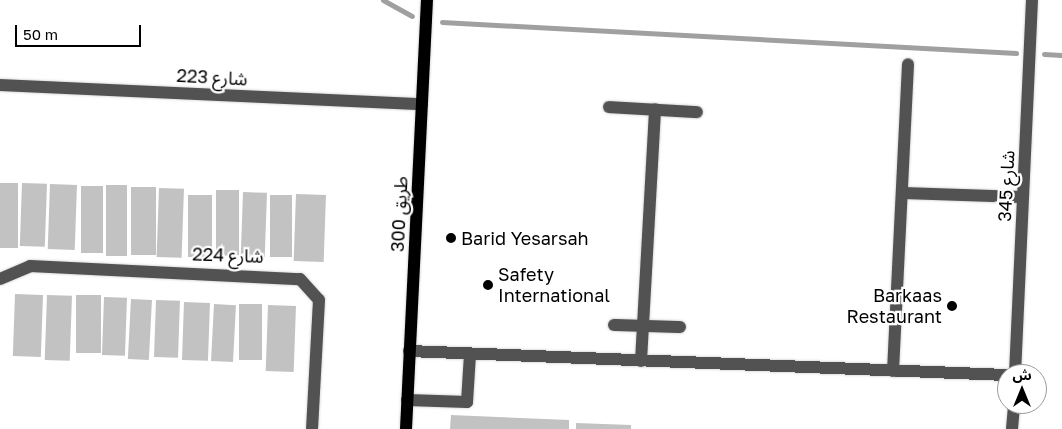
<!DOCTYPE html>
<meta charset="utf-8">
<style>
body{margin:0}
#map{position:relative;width:1062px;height:429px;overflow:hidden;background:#fff;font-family:"Golos Text","Noto Sans Arabic",sans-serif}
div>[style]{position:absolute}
.stream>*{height:5px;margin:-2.5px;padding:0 2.5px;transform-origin:2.5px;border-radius:2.5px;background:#a0a0a0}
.building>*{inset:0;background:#c2c2c2;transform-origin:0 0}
.roads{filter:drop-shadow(0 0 1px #dbdbdb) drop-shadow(0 0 1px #dbdbdb)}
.minor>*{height:12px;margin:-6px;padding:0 6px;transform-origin:6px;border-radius:6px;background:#525252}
.major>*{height:12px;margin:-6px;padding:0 6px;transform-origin:6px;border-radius:6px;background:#000}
.dots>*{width:14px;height:14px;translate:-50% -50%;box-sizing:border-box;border:2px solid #fff;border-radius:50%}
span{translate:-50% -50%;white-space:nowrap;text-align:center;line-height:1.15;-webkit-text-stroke:4.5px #fff;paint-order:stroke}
.street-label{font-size:18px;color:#000}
.poi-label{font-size:18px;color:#000}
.left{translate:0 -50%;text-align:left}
.right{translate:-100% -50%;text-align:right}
.north{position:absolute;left:997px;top:364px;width:50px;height:50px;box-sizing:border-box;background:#fff;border:1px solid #999;border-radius:50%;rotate:0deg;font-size:14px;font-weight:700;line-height:20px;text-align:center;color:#000}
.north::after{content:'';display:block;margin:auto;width:18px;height:22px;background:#000;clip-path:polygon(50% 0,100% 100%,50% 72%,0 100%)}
.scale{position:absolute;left:15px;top:25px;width:126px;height:22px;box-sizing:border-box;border:2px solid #000;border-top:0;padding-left:6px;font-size:15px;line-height:18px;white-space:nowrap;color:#000;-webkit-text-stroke:4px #fff;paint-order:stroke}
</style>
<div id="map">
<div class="stream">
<i style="left:383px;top:0;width:33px;rotate:29deg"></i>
<i style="left:442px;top:22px;width:575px;rotate:3.09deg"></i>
<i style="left:1044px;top:54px;width:18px;rotate:3deg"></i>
</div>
<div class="building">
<i style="left:0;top:183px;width:18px;height:65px"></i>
<i style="left:22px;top:183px;width:25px;height:63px;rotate:2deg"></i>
<i style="left:50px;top:184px;width:27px;height:65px;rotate:2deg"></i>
<i style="left:106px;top:185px;width:21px;height:71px"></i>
<i style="left:81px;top:186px;width:22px;height:67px"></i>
<i style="left:131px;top:187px;width:25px;height:68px"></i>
<i style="left:159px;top:188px;width:25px;height:69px;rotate:2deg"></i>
<i style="left:216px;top:190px;width:23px;height:66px"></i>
<i style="left:243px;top:192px;width:24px;height:65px;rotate:2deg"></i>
<i style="left:296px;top:194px;width:30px;height:67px;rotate:2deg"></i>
<i style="left:188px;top:195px;width:24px;height:62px"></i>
<i style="left:270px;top:195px;width:22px;height:62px"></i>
<i style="left:15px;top:294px;width:28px;height:62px;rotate:2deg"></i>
<i style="left:47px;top:295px;width:25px;height:65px;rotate:2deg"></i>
<i style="left:76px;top:295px;width:25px;height:58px"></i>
<i style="left:104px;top:297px;width:23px;height:58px;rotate:2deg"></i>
<i style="left:131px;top:299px;width:21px;height:60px;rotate:3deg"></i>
<i style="left:156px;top:300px;width:24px;height:57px;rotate:2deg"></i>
<i style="left:184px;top:302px;width:26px;height:58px;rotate:2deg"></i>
<i style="left:214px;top:304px;width:22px;height:57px;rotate:3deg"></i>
<i style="left:239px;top:304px;width:23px;height:56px"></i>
<i style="left:268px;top:305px;width:28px;height:66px;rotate:2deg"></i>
<i style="clip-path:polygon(451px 415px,569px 420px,569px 429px,450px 429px)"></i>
<i style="clip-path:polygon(576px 423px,631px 425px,631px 429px,576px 429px)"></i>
</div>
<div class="roads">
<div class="minor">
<i style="left:0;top:85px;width:422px;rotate:2.6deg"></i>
<i style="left:609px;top:107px;width:88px;rotate:3.3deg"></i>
<i style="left:902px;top:193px;width:121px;rotate:1.9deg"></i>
<i style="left:0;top:279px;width:33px;rotate:-23deg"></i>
<i style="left:30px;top:266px;width:270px;rotate:2.8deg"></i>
<i style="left:300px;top:279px;width:28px;rotate:48deg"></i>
<i style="left:319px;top:300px;width:129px;rotate:93.1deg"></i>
<i style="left:614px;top:325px;width:66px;rotate:1.7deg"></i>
<i style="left:409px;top:351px;width:598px;rotate:2.3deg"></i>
<i style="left:641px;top:361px;width:252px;rotate:-86.8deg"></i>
<i style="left:893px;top:371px;width:307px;rotate:-87.2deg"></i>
<i style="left:1015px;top:374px;width:374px;rotate:-87.4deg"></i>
<i style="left:407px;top:400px;width:60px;rotate:1.9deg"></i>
<i style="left:467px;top:402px;width:48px;rotate:-86.4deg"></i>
<i style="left:1012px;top:429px;width:25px;rotate:-85deg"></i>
</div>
<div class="major">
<i style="left:406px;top:429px;width:430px;rotate:-87.2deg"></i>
</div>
</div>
<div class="dots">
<i style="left:451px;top:238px;background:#000"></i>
<i style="left:488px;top:285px;background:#000"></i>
<i style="left:952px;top:306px;background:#000"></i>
</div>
<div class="street-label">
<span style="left:212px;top:77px;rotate:3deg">شارع 223</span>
<span style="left:1006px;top:186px;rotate:-87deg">شارع 345</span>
<span style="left:399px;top:214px;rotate:-87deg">طريق 300</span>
<span style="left:228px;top:255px;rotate:2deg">شارع 224</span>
</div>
<div class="poi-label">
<span class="left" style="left:461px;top:238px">Barid Yesarsah</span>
<span class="left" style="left:498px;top:285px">Safety<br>International</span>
<span class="right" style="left:942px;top:306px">Barkaas<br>Restaurant</span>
</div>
<div class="north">ش</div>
<div class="scale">50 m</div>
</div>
